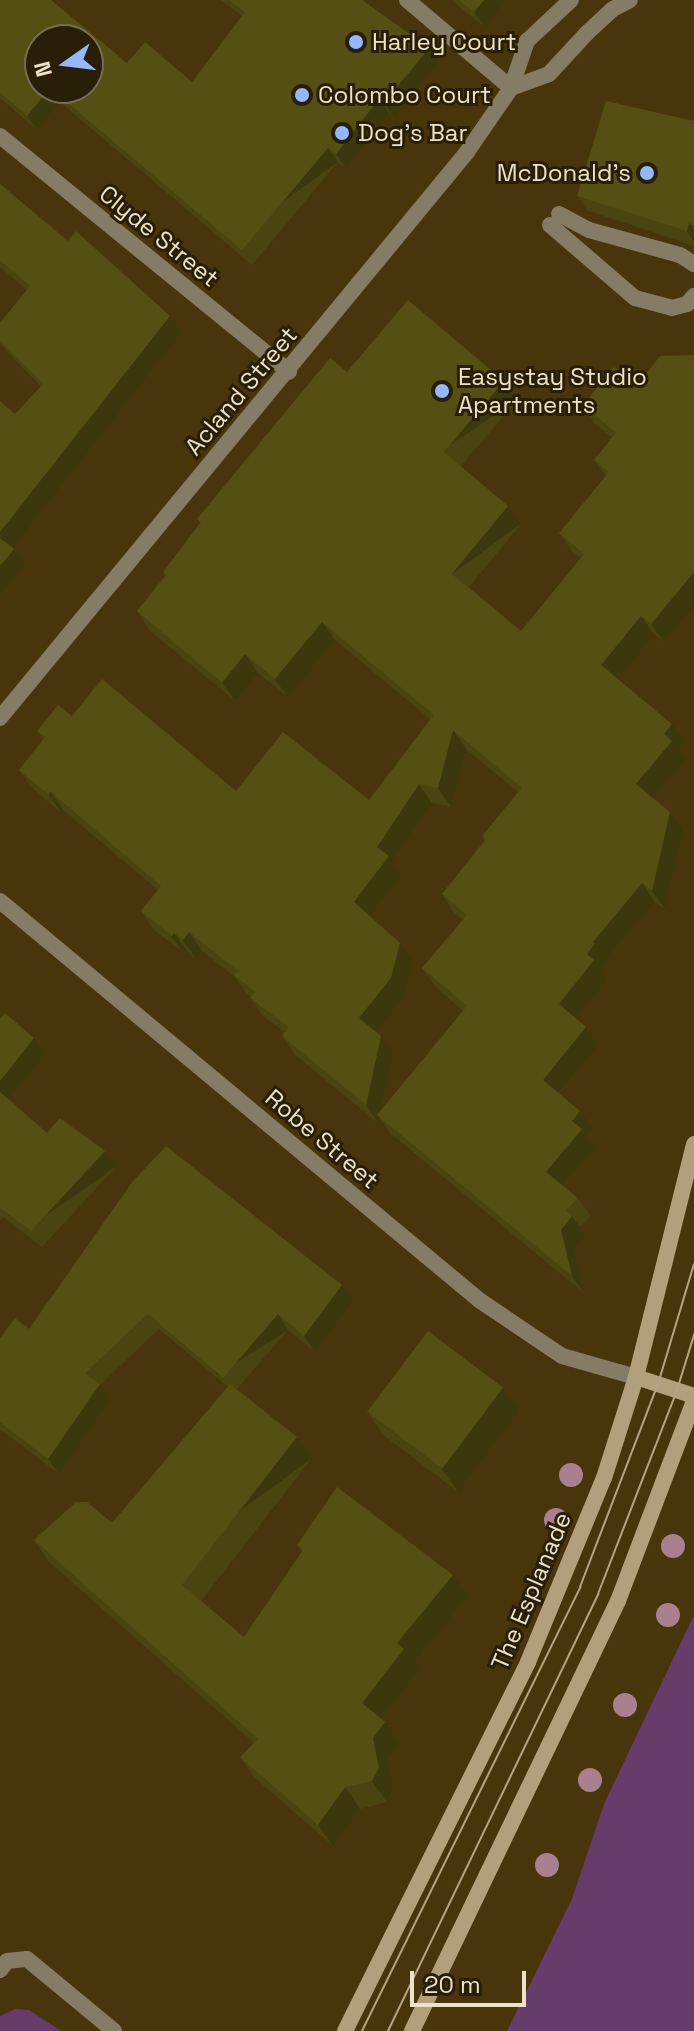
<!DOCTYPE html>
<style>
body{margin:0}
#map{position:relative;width:694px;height:2031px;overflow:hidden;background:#48350c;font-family:"Space Grotesk",sans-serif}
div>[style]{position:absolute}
.green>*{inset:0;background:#663d6a}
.lane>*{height:16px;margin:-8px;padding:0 8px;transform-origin:8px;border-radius:8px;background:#867b65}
.street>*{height:16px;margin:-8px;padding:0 8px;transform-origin:8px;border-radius:8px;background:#867b65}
.secondary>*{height:16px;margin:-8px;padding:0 8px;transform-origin:8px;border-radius:8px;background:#b2a07d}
.tram>*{height:2px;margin:-1px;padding:0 1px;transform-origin:1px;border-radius:1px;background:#b4a484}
.trees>*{width:24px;height:24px;margin:-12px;border-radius:50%;background:#a88090}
.wall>*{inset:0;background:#494410}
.shaded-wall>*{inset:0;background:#3c370d;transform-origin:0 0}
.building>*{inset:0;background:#554f13;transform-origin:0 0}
.dots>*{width:22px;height:22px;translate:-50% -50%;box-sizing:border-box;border:4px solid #291e08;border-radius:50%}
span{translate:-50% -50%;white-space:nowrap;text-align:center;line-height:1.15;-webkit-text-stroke:6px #291e08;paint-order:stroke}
.poi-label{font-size:24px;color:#efe1c6}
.left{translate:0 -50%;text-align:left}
.right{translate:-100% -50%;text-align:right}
.street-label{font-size:24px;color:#efe1c6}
.north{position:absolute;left:24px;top:24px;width:80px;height:80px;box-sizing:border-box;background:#291e08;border:2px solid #786c54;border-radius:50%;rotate:256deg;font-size:22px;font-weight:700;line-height:32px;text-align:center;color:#efe1c6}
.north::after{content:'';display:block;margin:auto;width:28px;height:36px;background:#94b7fd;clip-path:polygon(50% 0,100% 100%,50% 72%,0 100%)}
.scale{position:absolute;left:410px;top:1971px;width:116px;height:36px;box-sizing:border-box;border:4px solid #efe1c6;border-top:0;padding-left:10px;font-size:24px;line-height:28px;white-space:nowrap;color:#efe1c6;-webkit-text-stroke:6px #291e08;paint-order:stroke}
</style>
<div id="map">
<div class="green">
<i style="clip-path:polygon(694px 1615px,694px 2031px,507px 2031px,572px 1899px,604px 1804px)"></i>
<i style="clip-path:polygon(15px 2009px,29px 2010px,61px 2031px,0 2031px,0 2016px)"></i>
</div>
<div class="lane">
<i style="left:559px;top:214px;width:34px;rotate:28deg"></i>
<i style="left:589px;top:230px;width:94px;rotate:15.4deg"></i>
<i style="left:680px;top:255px;width:17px;rotate:33deg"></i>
<i style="left:550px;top:225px;width:112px;rotate:40.7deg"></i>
<i style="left:635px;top:298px;width:38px;rotate:15deg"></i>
<i style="left:672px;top:308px;width:16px;rotate:-15deg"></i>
<i style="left:687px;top:304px;width:11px;rotate:-49deg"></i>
</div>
<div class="street">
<i style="left:407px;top:0;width:136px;rotate:40.2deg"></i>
<i style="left:511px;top:88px;width:40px;rotate:-20.2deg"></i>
<i style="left:549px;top:74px;width:56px;rotate:-47.2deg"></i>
<i style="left:587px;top:33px;width:35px;rotate:-43deg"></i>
<i style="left:613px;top:9px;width:19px;rotate:-28deg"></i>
<i style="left:0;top:136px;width:373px;rotate:39.2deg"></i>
<i style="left:0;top:718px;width:734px;rotate:-50.47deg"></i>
<i style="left:467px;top:152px;width:78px;rotate:-55.5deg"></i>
<i style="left:511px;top:88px;width:50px;rotate:-71.2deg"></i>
<i style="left:527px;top:41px;width:60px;rotate:-43deg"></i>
<i style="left:0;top:901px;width:623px;rotate:39.79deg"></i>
<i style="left:479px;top:1300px;width:100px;rotate:34deg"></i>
<i style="left:562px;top:1356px;width:77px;rotate:15.8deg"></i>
<i style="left:0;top:1970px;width:11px;rotate:-52deg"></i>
<i style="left:7px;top:1961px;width:20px;rotate:-6deg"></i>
<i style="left:27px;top:1959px;width:113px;rotate:39.6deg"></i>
</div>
<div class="secondary">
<i style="left:636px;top:1377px;width:61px;rotate:18.1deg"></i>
<i style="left:345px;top:2031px;width:412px;rotate:-63.6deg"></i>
<i style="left:528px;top:1662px;width:199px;rotate:-67.6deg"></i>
<i style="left:604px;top:1478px;width:106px;rotate:-72.4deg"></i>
<i style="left:636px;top:1377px;width:240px;rotate:-76deg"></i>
<i style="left:412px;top:2031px;width:477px;rotate:-64.4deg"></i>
<i style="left:618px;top:1601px;width:214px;rotate:-69.2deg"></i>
</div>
<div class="tram">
<i style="left:362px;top:2031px;width:495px;rotate:-63.8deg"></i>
<i style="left:580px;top:1587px;width:217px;rotate:-69deg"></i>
<i style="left:658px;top:1384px;width:125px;rotate:-73.3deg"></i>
<i style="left:388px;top:2031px;width:485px;rotate:-64.3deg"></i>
<i style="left:598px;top:1594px;width:219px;rotate:-68.8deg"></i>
<i style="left:677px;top:1390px;width:58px;rotate:-72.8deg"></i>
</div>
<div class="trees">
<i style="left:571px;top:1475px"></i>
<i style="left:556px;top:1520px"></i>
<i style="left:673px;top:1546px"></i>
<i style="left:668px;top:1615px"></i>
<i style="left:625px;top:1705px"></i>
<i style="left:590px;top:1780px"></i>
<i style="left:547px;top:1865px"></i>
</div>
<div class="wall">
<i style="clip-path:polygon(0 0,127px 63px,192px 82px,242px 16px,221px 0,362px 0,429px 48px,439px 62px,394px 118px,389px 113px,346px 169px,338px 162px,252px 265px,60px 102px,37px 130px,0 98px)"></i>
<i style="clip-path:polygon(451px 0,506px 0,485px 27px)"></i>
<i style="clip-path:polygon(694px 121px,694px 246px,588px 211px,577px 196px)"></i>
<i style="clip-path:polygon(0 184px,68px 241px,170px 316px,182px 332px,12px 548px,25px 566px,0 596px,0 401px,15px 414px,41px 387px,0 344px,0 323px,27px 290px,0 267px)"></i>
<i style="clip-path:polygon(evenodd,694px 355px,694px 606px,664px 642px,654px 634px,617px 678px,685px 742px,678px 750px,685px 759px,653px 798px,683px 831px,665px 909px,655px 902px,606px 959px,608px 962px,601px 970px,607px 979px,575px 1018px,598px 1046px,559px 1094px,593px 1129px,587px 1137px,595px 1148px,563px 1186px,578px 1198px,591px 1216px,580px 1227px,585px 1235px,574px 1248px,585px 1294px,390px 1133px,380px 1118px,379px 1124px,294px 1054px,282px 1036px,284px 1032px,263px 1016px,250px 998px,251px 997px,247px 994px,235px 977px,202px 951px,196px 959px,187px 951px,185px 954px,154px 930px,141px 911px,158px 890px,63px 810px,62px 813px,32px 788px,19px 770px,43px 740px,37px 731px,72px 716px,236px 791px,369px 800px,430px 719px,335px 640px,288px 697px,258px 673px,235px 701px,149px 630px,137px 611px,166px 576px,163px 572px,200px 523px,197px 519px,347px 372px,504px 381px,517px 400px,461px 466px,521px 524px,469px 587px,521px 631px,581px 558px,572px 551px,559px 533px,606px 476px,594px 460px,612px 438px,595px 424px,583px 405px,637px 386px,694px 355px,466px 749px,518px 792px,482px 836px,485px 841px,442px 894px,454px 913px,463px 920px,422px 968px,435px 986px,463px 1011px,382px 1110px,393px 1054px,375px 1031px,404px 996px,412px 961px,370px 916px,402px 875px,392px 861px,432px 803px,451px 807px,466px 749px)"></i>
<i style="clip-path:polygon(0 1019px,45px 1054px,9px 1099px,47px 1133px,105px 1151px,116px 1167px,42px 1247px,3px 1217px,0 1221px)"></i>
<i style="clip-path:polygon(133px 1181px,353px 1301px,315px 1352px,288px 1330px,237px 1389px,312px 1458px,201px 1601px,244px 1637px,302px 1552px,297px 1545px,468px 1596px,414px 1663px,419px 1670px,381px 1719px,385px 1722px,400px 1743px,388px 1759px,393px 1789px,387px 1802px,360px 1809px,333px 1846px,255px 1778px,240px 1757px,254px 1743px,48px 1561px,34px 1540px,112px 1523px,228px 1387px,159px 1329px,100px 1385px,110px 1400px,59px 1474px,0 1429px,0 1338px,29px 1329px)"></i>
<i style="clip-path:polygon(367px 1411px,519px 1411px,458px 1492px,383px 1435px)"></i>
</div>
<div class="shaded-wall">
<i style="clip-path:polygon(484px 0,506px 0,485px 27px,474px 12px)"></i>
<i style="clip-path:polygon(429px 48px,439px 62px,394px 118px,384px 103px)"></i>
<i style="clip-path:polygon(50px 88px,60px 102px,37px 130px,27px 116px)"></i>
<i style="clip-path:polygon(379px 99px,389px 113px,346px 169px,336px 154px)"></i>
<i style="left:328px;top:148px;width:17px;height:133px;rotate:54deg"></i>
<i style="clip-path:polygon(689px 223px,694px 230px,694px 242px,687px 231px)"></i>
<i style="clip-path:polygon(170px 316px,182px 332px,9px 552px,0 539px,0 532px)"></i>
<i style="left:504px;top:381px;width:23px;height:93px;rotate:56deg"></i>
<i style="left:508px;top:506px;width:22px;height:88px;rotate:54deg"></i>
<i style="clip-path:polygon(14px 549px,25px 566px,0 596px,0 566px)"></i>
<i style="clip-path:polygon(694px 572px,694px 606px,664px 642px,651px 624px)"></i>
<i style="clip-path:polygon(641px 616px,654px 634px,614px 683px,601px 665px)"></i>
<i style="clip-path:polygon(322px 622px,335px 640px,288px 697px,275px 679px)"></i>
<i style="clip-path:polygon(245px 654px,258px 673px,235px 701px,222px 683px)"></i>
<i style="clip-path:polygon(672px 724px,685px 742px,678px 750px,685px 759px,649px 803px,636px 784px,664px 734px)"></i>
<i style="clip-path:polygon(453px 730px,466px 749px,451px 807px,438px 788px)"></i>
<i style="clip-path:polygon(419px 784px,432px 803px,392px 861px,402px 875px,367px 920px,354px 902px,377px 847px)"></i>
<i style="clip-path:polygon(50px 791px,63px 810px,62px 813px,49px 795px)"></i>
<i style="clip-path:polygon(670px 812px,683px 831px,665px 909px,652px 891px)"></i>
<i style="clip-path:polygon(642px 883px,655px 902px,606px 959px,608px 962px,601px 970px,607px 979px,572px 1023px,559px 1004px,593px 942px)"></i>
<i style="clip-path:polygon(189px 932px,202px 951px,196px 959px,183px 940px)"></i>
<i style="left:174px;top:933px;width:22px;height:4px;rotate:54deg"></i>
<i style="clip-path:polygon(400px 943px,412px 961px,404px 996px,372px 1036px,359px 1018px)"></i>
<i style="clip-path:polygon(586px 1027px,598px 1046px,555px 1098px,543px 1080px)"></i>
<i style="clip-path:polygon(381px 1036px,393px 1054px,380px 1117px,377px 1115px,380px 1118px,379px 1124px,366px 1105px)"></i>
<i style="clip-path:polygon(34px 1038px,45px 1054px,6px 1103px,0 1094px,0 1081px)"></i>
<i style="clip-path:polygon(580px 1111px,593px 1129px,587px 1137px,595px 1148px,559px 1190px,546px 1172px,572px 1121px)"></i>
<i style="left:105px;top:1151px;width:19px;height:109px;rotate:55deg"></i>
<i style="clip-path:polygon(572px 1216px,585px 1235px,574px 1248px,585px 1294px,572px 1276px,561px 1230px)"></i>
<i style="clip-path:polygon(342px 1285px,353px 1301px,315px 1352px,304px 1336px)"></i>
<i style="left:278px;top:1314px;width:19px;height:84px;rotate:58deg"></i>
<i style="clip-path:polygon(100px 1384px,110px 1400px,59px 1474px,48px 1459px)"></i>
<i style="clip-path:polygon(503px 1388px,519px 1411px,458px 1492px,442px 1469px)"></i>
<i style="left:297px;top:1437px;width:26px;height:187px;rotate:54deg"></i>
<i style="clip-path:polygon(453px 1575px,468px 1596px,414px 1663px,419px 1670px,377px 1724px,362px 1703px,397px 1643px)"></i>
<i style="clip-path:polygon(385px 1722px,400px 1743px,388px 1759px,393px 1789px,387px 1802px,372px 1781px,373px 1738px)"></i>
<i style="clip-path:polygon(345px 1787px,360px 1809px,333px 1846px,318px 1825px)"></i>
</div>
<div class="building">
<i style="clip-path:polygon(evenodd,0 0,51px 0,127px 63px,145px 42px,192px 82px,245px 12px,229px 0,362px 0,429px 48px,384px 103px,379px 99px,336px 154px,328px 148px,242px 250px,50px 88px,27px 116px,0 92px,0 0,40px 40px,88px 40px,88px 88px,40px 88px,40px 40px)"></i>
<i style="clip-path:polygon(459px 0,484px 0,474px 12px)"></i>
<i style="clip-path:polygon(606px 101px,694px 121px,694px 225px,689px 223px,687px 231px,577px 196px)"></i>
<i style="clip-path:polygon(0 184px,68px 241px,76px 231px,170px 316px,0 532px,0 401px,15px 414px,43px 384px,0 341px,0 323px,30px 286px,0 260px)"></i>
<i style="clip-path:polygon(408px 300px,504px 381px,444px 452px,508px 506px,452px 574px,521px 631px,584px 554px,559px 533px,609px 472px,594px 460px,616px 433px,583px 405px,614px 367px,637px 386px,660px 356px,694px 355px,694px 572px,651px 624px,641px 616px,601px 665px,672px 724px,664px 734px,672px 741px,636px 784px,670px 812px,652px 891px,642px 883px,593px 942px,595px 944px,587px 954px,594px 960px,559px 1004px,586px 1027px,543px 1080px,580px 1111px,572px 1121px,582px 1129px,546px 1172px,578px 1198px,566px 1210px,572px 1216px,561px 1230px,572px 1276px,377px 1115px,467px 1006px,422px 968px,467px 915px,442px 894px,486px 839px,482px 836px,522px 788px,453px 730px,438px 788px,419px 784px,377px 847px,389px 856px,354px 902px,400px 943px,391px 978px,359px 1018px,381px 1036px,366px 1105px,282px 1036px,289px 1027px,250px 998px,255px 992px,234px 975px,238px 971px,189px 932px,183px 940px,174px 933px,172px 936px,141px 911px,161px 886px,50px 791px,49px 795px,19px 770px,45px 737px,37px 731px,58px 705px,72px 716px,102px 679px,236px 791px,283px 732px,369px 800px,434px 715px,322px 622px,275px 679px,245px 654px,222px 683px,137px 611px,166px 575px,163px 572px,201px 522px,197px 519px,330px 358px,347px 372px)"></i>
<i style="clip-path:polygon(0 538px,14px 549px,0 566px)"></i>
<i style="clip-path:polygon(5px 1013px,34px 1038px,0 1081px,0 1019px)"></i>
<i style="clip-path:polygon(0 1092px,47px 1133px,60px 1118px,105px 1151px,31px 1231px,0 1208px)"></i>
<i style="clip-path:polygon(166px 1146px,342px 1285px,304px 1336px,278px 1314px,223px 1378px,148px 1314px,85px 1373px,100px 1384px,48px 1459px,0 1422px,0 1338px,15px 1318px,29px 1329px,133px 1181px)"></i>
<i style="left:428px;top:1331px;width:94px;height:101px;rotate:37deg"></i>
<i style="clip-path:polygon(230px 1384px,297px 1437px,182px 1585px,244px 1637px,303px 1550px,297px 1545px,337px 1487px,453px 1575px,397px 1643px,404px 1649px,362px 1703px,385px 1722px,373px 1738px,379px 1768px,372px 1781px,345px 1787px,318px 1825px,240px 1757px,258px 1739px,34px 1540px,76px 1502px,87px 1502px,112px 1523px)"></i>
</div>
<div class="dots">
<i style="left:356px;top:42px;background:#94b7fd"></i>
<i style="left:302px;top:95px;background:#94b7fd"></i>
<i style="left:342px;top:133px;background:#94b7fd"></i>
<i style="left:647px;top:173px;background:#94b7fd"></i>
<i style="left:442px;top:391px;background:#94b7fd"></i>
</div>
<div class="poi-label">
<span class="left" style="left:372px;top:42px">Harley Court</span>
<span class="left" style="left:318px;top:95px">Colombo Court</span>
<span class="left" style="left:358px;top:133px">Dog's Bar</span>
<span class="right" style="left:631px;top:173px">McDonald's</span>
<span class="left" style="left:458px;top:391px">Easystay Studio<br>Apartments</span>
</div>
<div class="street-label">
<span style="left:159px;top:236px;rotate:39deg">Clyde Street</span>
<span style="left:241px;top:391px;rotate:-50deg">Acland Street</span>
<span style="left:322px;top:1139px;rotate:40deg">Robe Street</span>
<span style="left:531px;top:1591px;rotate:-67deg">The Esplanade</span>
</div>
<div class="north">N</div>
<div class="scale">20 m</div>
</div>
